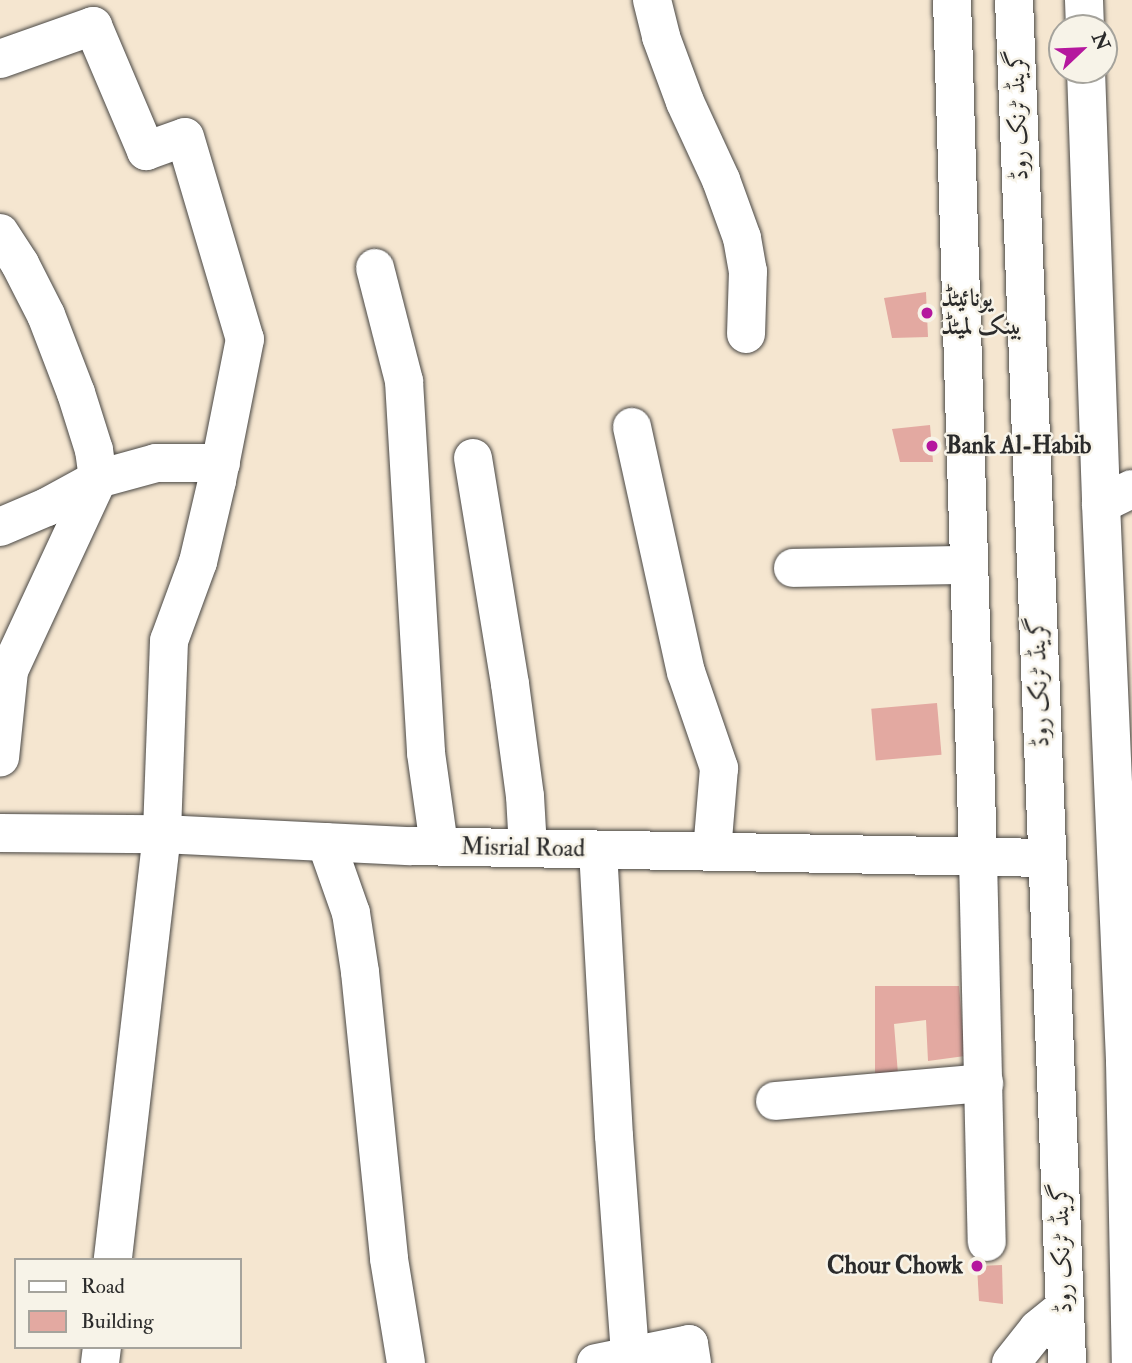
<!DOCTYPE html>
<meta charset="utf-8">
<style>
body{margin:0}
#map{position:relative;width:1132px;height:1363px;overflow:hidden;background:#f5e6d0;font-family:"IM FELL Double Pica",Amiri,serif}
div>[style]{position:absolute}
.building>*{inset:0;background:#e3a9a1;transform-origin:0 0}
.roads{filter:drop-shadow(0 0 2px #494744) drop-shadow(0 0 2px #494744)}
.minor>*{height:38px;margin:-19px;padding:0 19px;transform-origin:19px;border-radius:19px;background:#fff}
.major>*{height:38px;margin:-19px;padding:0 19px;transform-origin:19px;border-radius:19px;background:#fff}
.highway>*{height:38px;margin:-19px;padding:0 19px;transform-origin:19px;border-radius:19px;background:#fff}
.dots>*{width:19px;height:19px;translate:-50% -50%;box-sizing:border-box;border:4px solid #f7f3e8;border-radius:50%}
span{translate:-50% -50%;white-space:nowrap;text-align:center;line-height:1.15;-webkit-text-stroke:5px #f7f3e8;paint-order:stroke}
.street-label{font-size:24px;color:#2b2b2b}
.poi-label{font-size:24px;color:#2b2b2b;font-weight:700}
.left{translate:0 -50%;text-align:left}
.right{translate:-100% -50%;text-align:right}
.legend{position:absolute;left:14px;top:1258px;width:228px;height:91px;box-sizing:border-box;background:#f7f3e8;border:2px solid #a5a39c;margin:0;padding:9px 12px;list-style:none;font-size:21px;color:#2b2b2b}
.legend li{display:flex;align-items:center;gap:14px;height:35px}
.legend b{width:35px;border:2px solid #a5a39c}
.north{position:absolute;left:1048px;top:14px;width:70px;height:70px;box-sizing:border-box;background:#f7f3e8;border:2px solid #a5a39c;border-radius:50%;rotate:67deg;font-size:19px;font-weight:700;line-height:28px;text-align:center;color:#2b2b2b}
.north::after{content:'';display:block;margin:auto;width:24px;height:32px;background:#b5179e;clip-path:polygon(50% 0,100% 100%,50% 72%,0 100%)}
</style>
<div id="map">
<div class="building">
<i style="clip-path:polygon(926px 292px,928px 337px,892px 338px,884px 298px)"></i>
<i style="clip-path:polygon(930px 425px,933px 462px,900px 462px,892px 429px)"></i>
<i style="left:937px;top:703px;width:52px;height:66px;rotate:85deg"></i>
<i style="clip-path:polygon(875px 986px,959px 986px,965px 1056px,928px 1061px,926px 1020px,894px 1024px,898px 1074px,875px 1076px)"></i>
<i style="clip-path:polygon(1002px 1265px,1003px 1304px,979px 1301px,977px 1266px)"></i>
</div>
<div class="roads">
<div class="minor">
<i style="left:652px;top:0;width:38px;rotate:76deg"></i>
<i style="left:661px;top:37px;width:69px;rotate:69.7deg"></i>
<i style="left:685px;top:102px;width:86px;rotate:65.2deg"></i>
<i style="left:721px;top:180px;width:62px;rotate:70.1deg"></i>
<i style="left:742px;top:238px;width:34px;rotate:80deg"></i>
<i style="left:748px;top:271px;width:63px;rotate:91.8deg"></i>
<i style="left:952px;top:0;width:857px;rotate:88.26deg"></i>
<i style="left:0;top:59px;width:99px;rotate:-19.5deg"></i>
<i style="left:93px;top:26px;width:136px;rotate:67deg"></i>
<i style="left:146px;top:151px;width:41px;rotate:-19.7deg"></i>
<i style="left:185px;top:137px;width:211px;rotate:73.5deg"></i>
<i style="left:245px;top:339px;width:145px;rotate:101.2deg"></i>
<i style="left:217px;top:481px;width:83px;rotate:103.2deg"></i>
<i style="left:198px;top:562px;width:84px;rotate:110.2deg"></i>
<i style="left:169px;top:641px;width:193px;rotate:92.1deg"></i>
<i style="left:162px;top:834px;width:429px;rotate:96.6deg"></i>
<i style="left:0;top:233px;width:37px;rotate:57deg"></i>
<i style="left:20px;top:264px;width:57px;rotate:63deg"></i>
<i style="left:46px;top:315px;width:84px;rotate:69deg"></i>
<i style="left:76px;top:393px;width:60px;rotate:72.5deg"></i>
<i style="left:94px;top:450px;width:29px;rotate:82deg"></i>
<i style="left:98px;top:479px;width:212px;rotate:114.9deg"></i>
<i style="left:9px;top:671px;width:87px;rotate:95.9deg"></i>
<i style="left:375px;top:268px;width:117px;rotate:75.6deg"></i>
<i style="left:404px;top:381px;width:373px;rotate:86.6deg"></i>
<i style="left:426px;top:753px;width:94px;rotate:82deg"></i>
<i style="left:632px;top:427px;width:251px;rotate:77.6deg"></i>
<i style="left:686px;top:672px;width:102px;rotate:71deg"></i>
<i style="left:719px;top:768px;width:84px;rotate:94.8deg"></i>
<i style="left:473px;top:458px;width:229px;rotate:80.7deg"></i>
<i style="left:510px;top:684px;width:113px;rotate:82.4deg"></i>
<i style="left:525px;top:796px;width:52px;rotate:86.7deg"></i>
<i style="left:1101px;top:504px;width:34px;rotate:-26deg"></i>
<i style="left:0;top:527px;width:51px;rotate:-23.1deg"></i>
<i style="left:47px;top:507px;width:58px;rotate:-28.8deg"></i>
<i style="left:98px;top:479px;width:60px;rotate:-15.4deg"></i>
<i style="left:156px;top:463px;width:65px"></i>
<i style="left:793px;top:568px;width:176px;rotate:-1deg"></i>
<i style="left:326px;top:842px;width:75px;rotate:70.6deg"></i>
<i style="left:351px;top:913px;width:60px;rotate:81.3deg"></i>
<i style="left:360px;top:972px;width:288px;rotate:84.2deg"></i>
<i style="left:389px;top:1259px;width:105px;rotate:80.7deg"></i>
<i style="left:598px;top:850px;width:286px;rotate:86.8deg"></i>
<i style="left:614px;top:1136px;width:220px;rotate:85.8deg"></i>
<i style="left:978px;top:858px;width:384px;rotate:88.7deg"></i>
<i style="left:775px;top:1101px;width:210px;rotate:-4.9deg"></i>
<i style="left:100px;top:1363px;width:16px;rotate:-83deg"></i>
<i style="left:596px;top:1363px;width:95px;rotate:-11.5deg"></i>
<i style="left:689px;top:1344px;width:19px;rotate:81deg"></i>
<i style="left:1011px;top:1363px;width:43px;rotate:-51.5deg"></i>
<i style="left:1038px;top:1329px;width:33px;rotate:-39deg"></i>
</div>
<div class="major">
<i style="left:0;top:833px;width:162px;rotate:0.4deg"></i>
<i style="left:162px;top:834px;width:249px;rotate:2.8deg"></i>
<i style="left:411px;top:846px;width:635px;rotate:1.08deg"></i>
</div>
<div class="highway">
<i style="left:1014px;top:0;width:1364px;rotate:87.77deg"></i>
<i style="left:1084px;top:0;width:28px;rotate:88deg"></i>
<i style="left:1086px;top:70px;width:434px;rotate:88deg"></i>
<i style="left:1101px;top:504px;width:558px;rotate:87.53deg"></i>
<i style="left:1125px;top:1061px;width:302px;rotate:88.9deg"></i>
</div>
</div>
<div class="dots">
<i style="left:927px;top:313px;background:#b5179e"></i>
<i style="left:932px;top:446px;background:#b5179e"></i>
<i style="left:977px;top:1266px;background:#b5179e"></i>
</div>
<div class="street-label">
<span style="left:1018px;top:115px;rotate:-92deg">گرینڈ ٹرنک روڈ</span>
<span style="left:1039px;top:682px;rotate:-92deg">گرینڈ ٹرنک روڈ</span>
<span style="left:523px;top:848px;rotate:1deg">Misrial Road</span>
<span style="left:1062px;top:1248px;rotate:-92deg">گرینڈ ٹرنک روڈ</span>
</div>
<div class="poi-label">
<span class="left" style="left:941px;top:313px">یونائیٹڈ<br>بینک لمیٹڈ</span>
<span class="left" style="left:946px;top:446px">Bank Al-Habib</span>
<span class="right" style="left:963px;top:1266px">Chour Chowk</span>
</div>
<ul class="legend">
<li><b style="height:9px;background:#fff"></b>Road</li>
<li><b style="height:19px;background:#e3a9a1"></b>Building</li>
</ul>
<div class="north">N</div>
</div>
